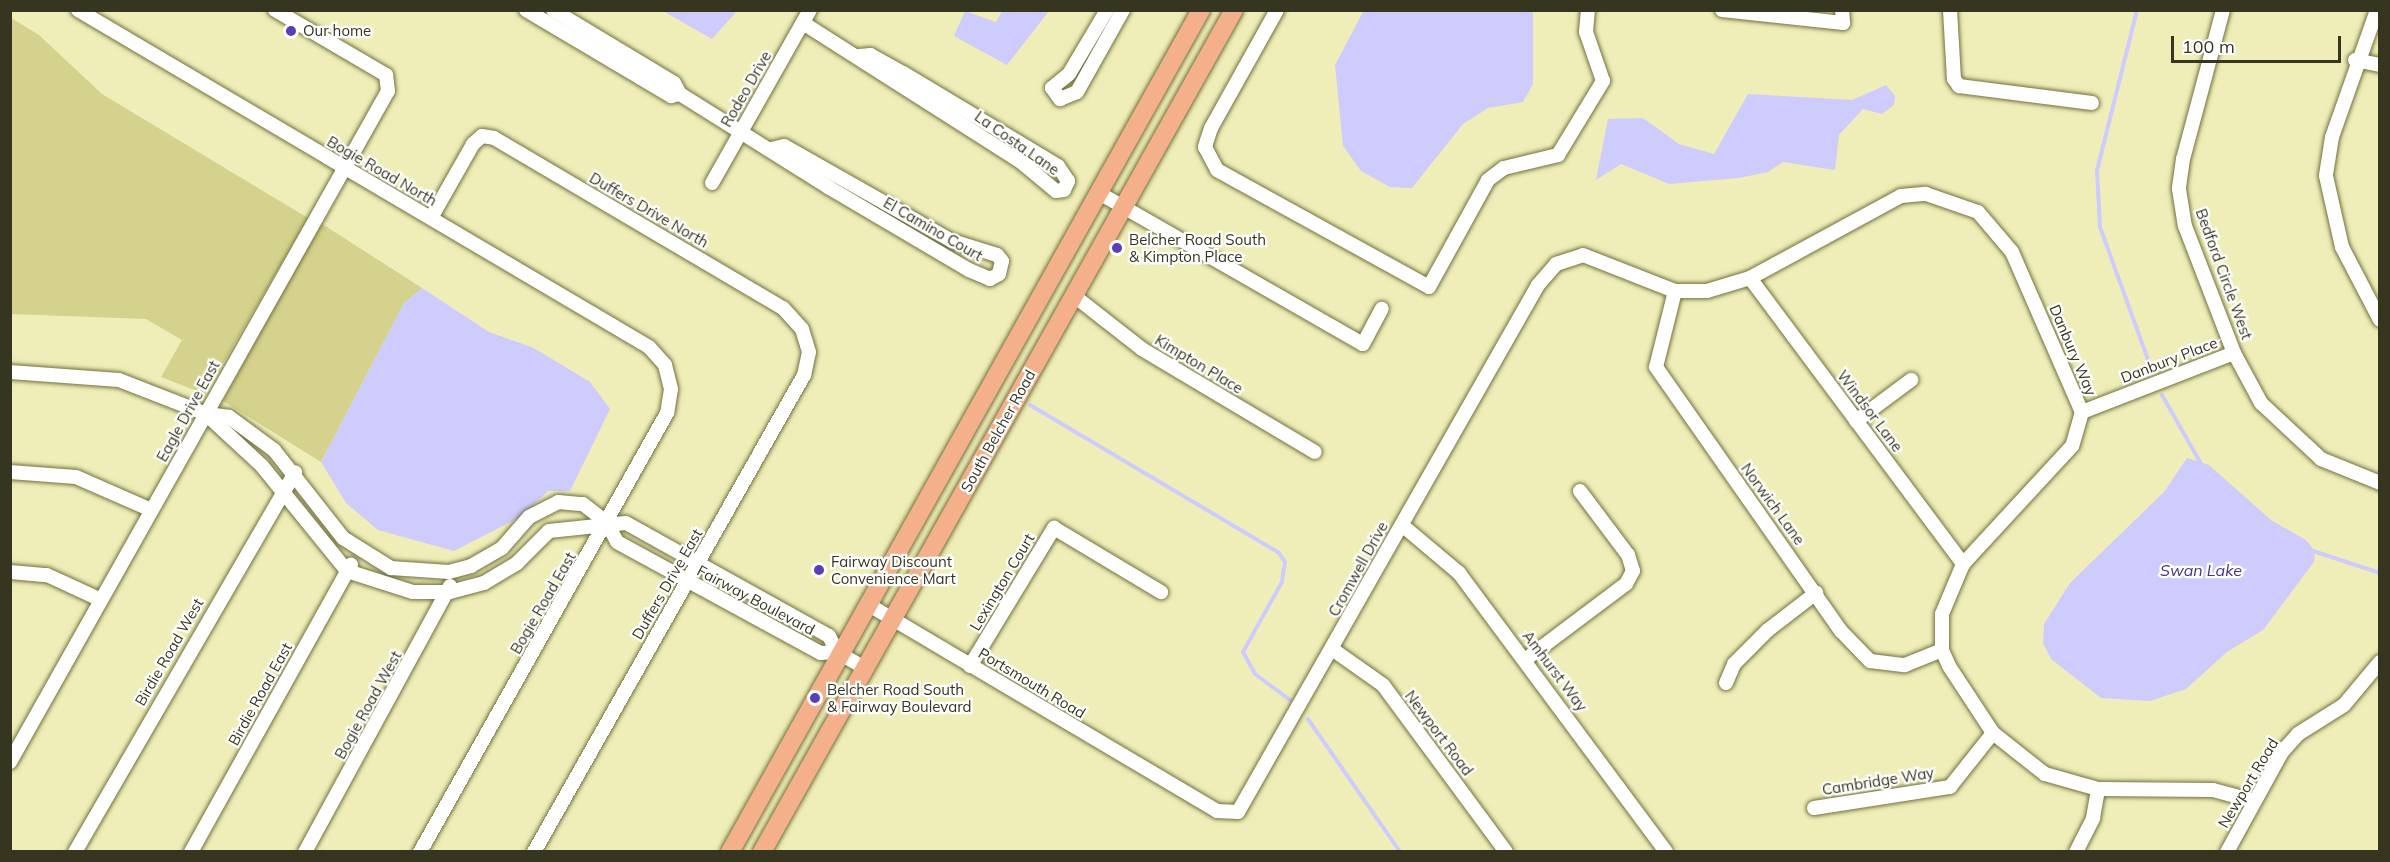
<!DOCTYPE html>
<style>
body{margin:0}
#map{position:relative;width:2390px;height:862px;overflow:hidden;background:#efeeb8;font-family:Mulish,sans-serif}
div>[style]{position:absolute}
.green>*{inset:0;background:#d4d28c}
.water>*{inset:0;background:#ceccfc}
.stream>*{height:4px;margin:-2px;padding:0 2px;transform-origin:2px;border-radius:2px;background:#ceccfc}
.roads{filter:drop-shadow(0 0 2px #72713e) drop-shadow(0 0 2px #72713e)}
.minor>*{height:14px;margin:-7px;padding:0 7px;transform-origin:7px;border-radius:7px;background:#fff}
.major>*{height:18px;margin:-9px;padding:0 9px;transform-origin:9px;border-radius:9px;background:#f3b08b}
.dots>*{width:16px;height:16px;translate:-50% -50%;box-sizing:border-box;border:3px solid #fff;border-radius:50%}
span{translate:-50% -50%;white-space:nowrap;text-align:center;line-height:1.15;-webkit-text-stroke:4.5px #fff;paint-order:stroke}
.poi-label{font-size:15px;color:#36351f}
.left{translate:0 -50%;text-align:left}
.street-label{font-size:15px;color:#36351f}
.water-label{font-size:16px;color:#44328c;font-style:italic}
.frame{position:absolute;inset:0;border:12px solid #36351f;pointer-events:none}
.scale{position:absolute;left:2171px;top:36px;width:170px;height:27px;box-sizing:border-box;border:3px solid #36351f;border-top:0;padding-left:8px;font-size:18px;line-height:21px;white-space:nowrap;color:#36351f;-webkit-text-stroke:4px #fff;paint-order:stroke}
</style>
<div id="map">
<div class="green">
<i style="clip-path:polygon(11px 18px,39px 35px,102px 94px,308px 218px,205px 394px,161px 377px,182px 340px,146px 319px,11px 314px)"></i>
<i style="clip-path:polygon(319px 222px,422px 288px,404px 303px,321px 462px,223px 401px)"></i>
</div>
<div class="water">
<i style="clip-path:polygon(1364px 10px,1533px 11px,1533px 84px,1523px 102px,1488px 108px,1463px 124px,1412px 188px,1390px 187px,1361px 171px,1343px 146px,1335px 65px)"></i>
<i style="clip-path:polygon(663px 11px,737px 11px,712px 39px)"></i>
<i style="clip-path:polygon(965px 11px,996px 22px,1002px 11px,1049px 11px,1007px 65px,954px 36px)"></i>
<i style="clip-path:polygon(1886px 85px,1895px 96px,1894px 105px,1882px 114px,1863px 109px,1839px 135px,1835px 170px,1783px 162px,1768px 172px,1739px 178px,1669px 184px,1621px 164px,1596px 180px,1608px 119px,1643px 118px,1679px 144px,1714px 154px,1748px 94px,1852px 100px)"></i>
<i style="clip-path:polygon(422px 288px,489px 332px,534px 348px,590px 382px,610px 409px,570px 491px,548px 491px,522px 516px,454px 551px,378px 530px,346px 503px,321px 462px,404px 303px)"></i>
<i style="clip-path:polygon(2187px 458px,2209px 465px,2271px 520px,2306px 540px,2315px 551px,2314px 562px,2263px 630px,2227px 652px,2186px 689px,2150px 701px,2101px 698px,2051px 659px,2043px 643px,2044px 624px,2070px 583px,2164px 492px)"></i>
</div>
<div class="stream">
<i style="left:2137px;top:10px;width:166px;rotate:104deg"></i>
<i style="left:2097px;top:171px;width:56px;rotate:86.9deg"></i>
<i style="left:2100px;top:227px;width:150px;rotate:70.1deg"></i>
<i style="left:2162px;top:395px;width:77px;rotate:60.4deg"></i>
<i style="left:1030px;top:405px;width:288px;rotate:30.7deg"></i>
<i style="left:1278px;top:552px;width:12px;rotate:55deg"></i>
<i style="left:1285px;top:562px;width:20px;rotate:99deg"></i>
<i style="left:1282px;top:582px;width:80px;rotate:119.1deg"></i>
<i style="left:1243px;top:652px;width:25px;rotate:61deg"></i>
<i style="left:1255px;top:674px;width:44px;rotate:36.6deg"></i>
<i style="left:2310px;top:550px;width:74px;rotate:18.2deg"></i>
<i style="left:1308px;top:719px;width:162px;rotate:55.3deg"></i>
</div>
<div class="roads">
<div class="minor">
<i style="left:78px;top:10px;width:663px;rotate:30.55deg"></i>
<i style="left:649px;top:347px;width:24px;rotate:48deg"></i>
<i style="left:665px;top:365px;width:25px;rotate:76deg"></i>
<i style="left:671px;top:389px;width:24px;rotate:99deg"></i>
<i style="left:667px;top:413px;width:504px;rotate:119.36deg"></i>
<i style="left:526px;top:10px;width:169px;rotate:30.7deg"></i>
<i style="left:671px;top:96px;width:9px;rotate:-13deg"></i>
<i style="left:553px;top:10px;width:141px;rotate:31.1deg"></i>
<i style="left:674px;top:83px;width:13px;rotate:61deg"></i>
<i style="left:680px;top:94px;width:175px;rotate:32.1deg"></i>
<i style="left:828px;top:187px;width:164px;rotate:30.5deg"></i>
<i style="left:969px;top:270px;width:23px;rotate:23deg"></i>
<i style="left:990px;top:279px;width:10px;rotate:-29deg"></i>
<i style="left:999px;top:274px;width:13px;rotate:-77deg"></i>
<i style="left:1002px;top:261px;width:8px;rotate:-130deg"></i>
<i style="left:997px;top:255px;width:47px;rotate:-162.7deg"></i>
<i style="left:952px;top:241px;width:193px;rotate:-150.5deg"></i>
<i style="left:784px;top:146px;width:12px;rotate:166deg"></i>
<i style="left:1107px;top:10px;width:74px;rotate:120.7deg"></i>
<i style="left:1069px;top:74px;width:22px;rotate:141deg"></i>
<i style="left:1052px;top:88px;width:14px;rotate:54deg"></i>
<i style="left:1060px;top:99px;width:18px;rotate:-22deg"></i>
<i style="left:1077px;top:92px;width:94px;rotate:-60.7deg"></i>
<i style="left:1277px;top:10px;width:135px;rotate:119.2deg"></i>
<i style="left:1211px;top:128px;width:20px;rotate:108deg"></i>
<i style="left:1205px;top:147px;width:26px;rotate:62deg"></i>
<i style="left:1217px;top:170px;width:242px;rotate:28.9deg"></i>
<i style="left:1429px;top:287px;width:122px;rotate:-61.1deg"></i>
<i style="left:1488px;top:180px;width:20px;rotate:-37deg"></i>
<i style="left:1504px;top:168px;width:56px;rotate:-13.5deg"></i>
<i style="left:1558px;top:155px;width:87px;rotate:-58.7deg"></i>
<i style="left:1603px;top:81px;width:52px;rotate:-109.1deg"></i>
<i style="left:1586px;top:32px;width:22px;rotate:-85deg"></i>
<i style="left:1722px;top:10px;width:122px;rotate:6.1deg"></i>
<i style="left:1843px;top:23px;width:13px;rotate:-94deg"></i>
<i style="left:1950px;top:10px;width:69px;rotate:86.7deg"></i>
<i style="left:1954px;top:79px;width:9px;rotate:54deg"></i>
<i style="left:1959px;top:86px;width:134px;rotate:7.3deg"></i>
<i style="left:2223px;top:10px;width:154px;rotate:105deg"></i>
<i style="left:2183px;top:159px;width:30px;rotate:98deg"></i>
<i style="left:2179px;top:189px;width:37px;rotate:81deg"></i>
<i style="left:2185px;top:226px;width:136px;rotate:68.9deg"></i>
<i style="left:2234px;top:353px;width:57px;rotate:61.6deg"></i>
<i style="left:2261px;top:403px;width:82px;rotate:43deg"></i>
<i style="left:2321px;top:459px;width:64px;rotate:22.1deg"></i>
<i style="left:2377px;top:10px;width:135px;rotate:109.5deg"></i>
<i style="left:2332px;top:137px;width:39px;rotate:99deg"></i>
<i style="left:2326px;top:176px;width:73px;rotate:77.3deg"></i>
<i style="left:2342px;top:247px;width:82px;rotate:62.5deg"></i>
<i style="left:803px;top:23px;width:257px;rotate:32.5deg"></i>
<i style="left:1020px;top:161px;width:47px;rotate:39.8deg"></i>
<i style="left:1056px;top:191px;width:8px;rotate:-7deg"></i>
<i style="left:1064px;top:190px;width:10px;rotate:-66deg"></i>
<i style="left:1068px;top:181px;width:18px;rotate:-124deg"></i>
<i style="left:1058px;top:166px;width:181px;rotate:-149deg"></i>
<i style="left:903px;top:73px;width:37px;rotate:-151deg"></i>
<i style="left:871px;top:55px;width:12px;rotate:175deg"></i>
<i style="left:2355px;top:60px;width:25px;rotate:11deg"></i>
<i style="left:712px;top:183px;width:199px;rotate:-60.5deg"></i>
<i style="left:1099px;top:193px;width:304px;rotate:29.8deg"></i>
<i style="left:1363px;top:344px;width:40px;rotate:-62deg"></i>
<i style="left:431px;top:218px;width:85px;rotate:-60.4deg"></i>
<i style="left:473px;top:144px;width:12px;rotate:-42deg"></i>
<i style="left:482px;top:136px;width:12px;rotate:9deg"></i>
<i style="left:494px;top:138px;width:335px;rotate:30.5deg"></i>
<i style="left:783px;top:308px;width:28px;rotate:48deg"></i>
<i style="left:802px;top:329px;width:24px;rotate:73deg"></i>
<i style="left:809px;top:352px;width:24px;rotate:102deg"></i>
<i style="left:804px;top:375px;width:548px;rotate:119.51deg"></i>
<i style="left:1750px;top:278px;width:357px;rotate:53.3deg"></i>
<i style="left:1675px;top:291px;width:78px;rotate:104deg"></i>
<i style="left:1656px;top:367px;width:322px;rotate:55deg"></i>
<i style="left:1841px;top:631px;width:42px;rotate:46deg"></i>
<i style="left:1870px;top:661px;width:35px;rotate:7deg"></i>
<i style="left:1905px;top:665px;width:40px;rotate:-22deg"></i>
<i style="left:1073px;top:295px;width:88px;rotate:38deg"></i>
<i style="left:1142px;top:349px;width:201px;rotate:30.8deg"></i>
<i style="left:10px;top:372px;width:109px;rotate:4.2deg"></i>
<i style="left:119px;top:380px;width:93px;rotate:21.3deg"></i>
<i style="left:206px;top:414px;width:23px;rotate:7deg"></i>
<i style="left:229px;top:417px;width:56px;rotate:36.3deg"></i>
<i style="left:274px;top:450px;width:112px;rotate:51.9deg"></i>
<i style="left:343px;top:538px;width:57px;rotate:32deg"></i>
<i style="left:391px;top:568px;width:58px;rotate:3.9deg"></i>
<i style="left:449px;top:572px;width:23px;rotate:-15deg"></i>
<i style="left:471px;top:566px;width:36px;rotate:-30deg"></i>
<i style="left:502px;top:548px;width:41px;rotate:-48.9deg"></i>
<i style="left:529px;top:517px;width:33px;rotate:-27deg"></i>
<i style="left:558px;top:502px;width:25px;rotate:5deg"></i>
<i style="left:583px;top:504px;width:31px;rotate:38deg"></i>
<i style="left:607px;top:523px;width:21px;rotate:62deg"></i>
<i style="left:617px;top:542px;width:232px;rotate:28.6deg"></i>
<i style="left:821px;top:653px;width:16px;rotate:-4deg"></i>
<i style="left:2082px;top:412px;width:163px;rotate:-21.2deg"></i>
<i style="left:206px;top:414px;width:76px;rotate:42.9deg"></i>
<i style="left:262px;top:466px;width:135px;rotate:51deg"></i>
<i style="left:347px;top:571px;width:69px;rotate:17.7deg"></i>
<i style="left:413px;top:592px;width:37px"></i>
<i style="left:450px;top:592px;width:35px;rotate:-15deg"></i>
<i style="left:484px;top:583px;width:39px;rotate:-31deg"></i>
<i style="left:517px;top:563px;width:45px;rotate:-45deg"></i>
<i style="left:549px;top:531px;width:77px;rotate:-5.9deg"></i>
<i style="left:626px;top:523px;width:232px;rotate:29.1deg"></i>
<i style="left:829px;top:636px;width:18px;rotate:63deg"></i>
<i style="left:837px;top:652px;width:32px;rotate:30deg"></i>
<i style="left:1856px;top:421px;width:69px;rotate:-36.7deg"></i>
<i style="left:10px;top:472px;width:66px;rotate:4.3deg"></i>
<i style="left:76px;top:477px;width:82px;rotate:23.7deg"></i>
<i style="left:1402px;top:525px;width:75px;rotate:40.1deg"></i>
<i style="left:1459px;top:573px;width:347px;rotate:53.4deg"></i>
<i style="left:10px;top:572px;width:37px;rotate:5deg"></i>
<i style="left:47px;top:575px;width:57px;rotate:24.8deg"></i>
<i style="left:869px;top:605px;width:404px;rotate:30.6deg"></i>
<i style="left:1217px;top:811px;width:21px;rotate:3deg"></i>
<i style="left:1238px;top:812px;width:606px;rotate:-60.35deg"></i>
<i style="left:1538px;top:285px;width:28px;rotate:-49deg"></i>
<i style="left:1556px;top:264px;width:28px;rotate:-18deg"></i>
<i style="left:1583px;top:255px;width:99px;rotate:21.4deg"></i>
<i style="left:1675px;top:291px;width:32px"></i>
<i style="left:1707px;top:291px;width:45px;rotate:-16.8deg"></i>
<i style="left:1750px;top:278px;width:172px;rotate:-28.5deg"></i>
<i style="left:1901px;top:196px;width:25px;rotate:-5deg"></i>
<i style="left:1926px;top:194px;width:55px;rotate:19.1deg"></i>
<i style="left:1978px;top:212px;width:52px;rotate:49.6deg"></i>
<i style="left:2012px;top:252px;width:175px;rotate:66.4deg"></i>
<i style="left:2082px;top:412px;width:35px;rotate:106deg"></i>
<i style="left:2072px;top:446px;width:161px;rotate:132.7deg"></i>
<i style="left:1963px;top:564px;width:54px;rotate:112.8deg"></i>
<i style="left:1942px;top:614px;width:36px;rotate:90deg"></i>
<i style="left:1942px;top:650px;width:17px;rotate:66deg"></i>
<i style="left:1949px;top:666px;width:80px;rotate:56.7deg"></i>
<i style="left:1993px;top:733px;width:66px;rotate:38.3deg"></i>
<i style="left:2045px;top:774px;width:55px;rotate:15.8deg"></i>
<i style="left:2098px;top:789px;width:115px;rotate:0.5deg"></i>
<i style="left:2213px;top:790px;width:42px;rotate:15deg"></i>
<i style="left:1332px;top:649px;width:62px;rotate:35.2deg"></i>
<i style="left:1383px;top:685px;width:207px;rotate:53.6deg"></i>
<i style="left:1526px;top:659px;width:125px;rotate:-36.9deg"></i>
<i style="left:1626px;top:584px;width:15px;rotate:-62deg"></i>
<i style="left:1633px;top:571px;width:17px;rotate:-107deg"></i>
<i style="left:1628px;top:555px;width:80px;rotate:-126.9deg"></i>
<i style="left:970px;top:666px;width:162px;rotate:-58.7deg"></i>
<i style="left:1054px;top:528px;width:125px;rotate:30.9deg"></i>
<i style="left:1726px;top:683px;width:21px;rotate:-67deg"></i>
<i style="left:1734px;top:664px;width:48px;rotate:-45deg"></i>
<i style="left:1768px;top:630px;width:61px;rotate:-37.6deg"></i>
<i style="left:10px;top:762px;width:770px;rotate:-60.61deg"></i>
<i style="left:388px;top:91px;width:16px;rotate:-97deg"></i>
<i style="left:386px;top:75px;width:129px;rotate:-149.6deg"></i>
<i style="left:1814px;top:808px;width:138px;rotate:-8.8deg"></i>
<i style="left:1950px;top:787px;width:69px;rotate:-51.5deg"></i>
<i style="left:75px;top:852px;width:439px;rotate:-59.9deg"></i>
<i style="left:191px;top:852px;width:329px;rotate:-60.9deg"></i>
<i style="left:305px;top:852px;width:303px;rotate:-61.4deg"></i>
<i style="left:2076px;top:852px;width:38px;rotate:-63deg"></i>
<i style="left:2093px;top:818px;width:29px;rotate:-80deg"></i>
<i style="left:2227px;top:852px;width:114px;rotate:-61.2deg"></i>
<i style="left:2282px;top:752px;width:24px;rotate:-48deg"></i>
<i style="left:2298px;top:734px;width:54px;rotate:-32.2deg"></i>
<i style="left:2344px;top:705px;width:56px;rotate:-50.1deg"></i>
</div>
<div class="major">
<i style="left:730px;top:852px;width:965px;rotate:-60.78deg"></i>
<i style="left:762px;top:852px;width:965px;rotate:-60.73deg"></i>
</div>
</div>
<div class="dots">
<i style="left:291px;top:31px;background:#583fb7"></i>
<i style="left:1117px;top:248px;background:#583fb7"></i>
<i style="left:819px;top:570px;background:#583fb7"></i>
<i style="left:815px;top:698px;background:#583fb7"></i>
</div>
<div class="poi-label">
<span class="left" style="left:303px;top:31px">Our home</span>
<span class="left" style="left:1129px;top:248px">Belcher Road South<br>&amp; Kimpton Place</span>
<span class="left" style="left:831px;top:570px">Fairway Discount<br>Convenience Mart</span>
<span class="left" style="left:827px;top:698px">Belcher Road South<br>&amp; Fairway Boulevard</span>
</div>
<div class="street-label">
<span style="left:746px;top:89px;rotate:-60deg">Rodeo Drive</span>
<span style="left:1017px;top:143px;rotate:35deg">La Costa Lane</span>
<span style="left:382px;top:171px;rotate:30deg">Bogie Road North</span>
<span style="left:649px;top:210px;rotate:30deg">Duffers Drive North</span>
<span style="left:933px;top:229px;rotate:30deg">El Camino Court</span>
<span style="left:2224px;top:274px;rotate:70deg">Bedford Circle West</span>
<span style="left:2073px;top:350px;rotate:67deg">Danbury Way</span>
<span style="left:2169px;top:360px;rotate:-21deg">Danbury Place</span>
<span style="left:1199px;top:364px;rotate:31deg">Kimpton Place</span>
<span style="left:188px;top:411px;rotate:-61deg">Eagle Drive East</span>
<span style="left:1870px;top:411px;rotate:53deg">Windsor Lane</span>
<span style="left:998px;top:431px;rotate:-61deg">South Belcher Road</span>
<span style="left:1773px;top:504px;rotate:54deg">Norwich Lane</span>
<span style="left:1358px;top:569px;rotate:-61deg">Cromwell Drive</span>
<span style="left:1002px;top:582px;rotate:-59deg">Lexington Court</span>
<span style="left:667px;top:584px;rotate:-60deg">Duffers Drive East</span>
<span style="left:756px;top:600px;rotate:28deg">Fairway Boulevard</span>
<span style="left:543px;top:603px;rotate:-60deg">Bogie Road East</span>
<span style="left:169px;top:652px;rotate:-60deg">Birdie Road West</span>
<span style="left:1555px;top:671px;rotate:53deg">Amhurst Way</span>
<span style="left:1032px;top:683px;rotate:31deg">Portsmouth Road</span>
<span style="left:260px;top:694px;rotate:-61deg">Birdie Road East</span>
<span style="left:368px;top:705px;rotate:-61deg">Bogie Road West</span>
<span style="left:1439px;top:733px;rotate:53deg">Newport Road</span>
<span style="left:1878px;top:781px;rotate:-9deg">Cambridge Way</span>
<span style="left:2248px;top:783px;rotate:-59deg">Newport Road</span>
</div>
<div class="water-label">
<span style="left:2201px;top:570px">Swan Lake</span>
</div>
<div class="frame"></div>
<div class="scale">100 m</div>
</div>
